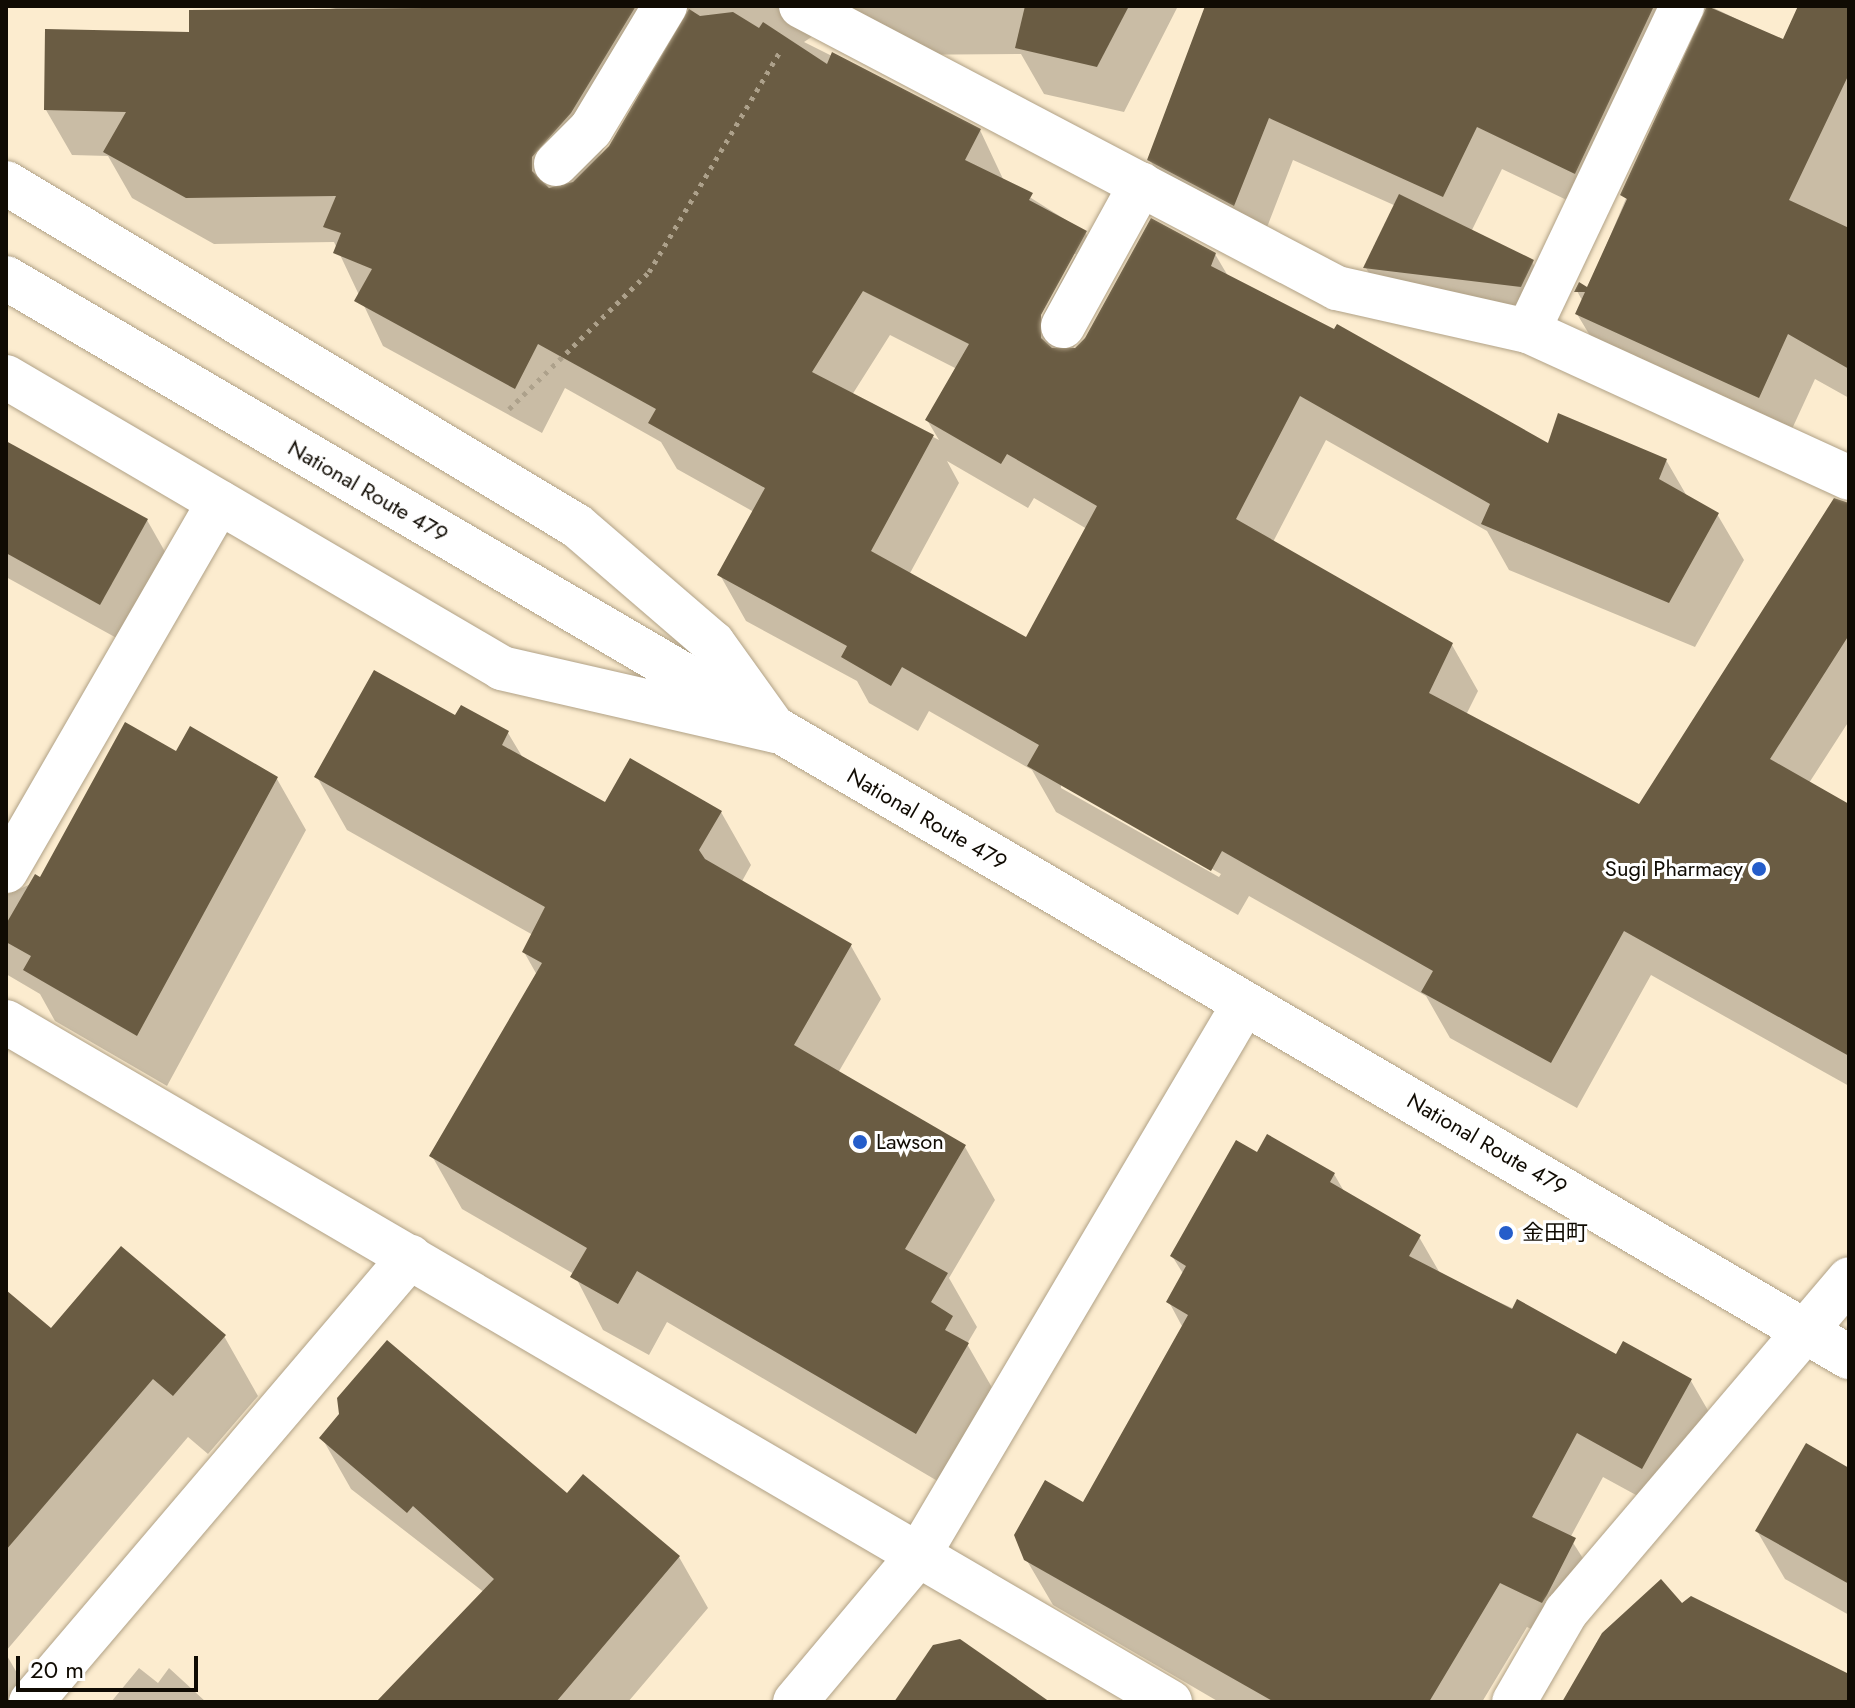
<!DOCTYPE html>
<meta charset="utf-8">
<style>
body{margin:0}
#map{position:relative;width:1855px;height:1708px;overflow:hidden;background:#fceccf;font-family:Jost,"Noto Sans JP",sans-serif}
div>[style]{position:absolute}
.shadow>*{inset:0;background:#0003}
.building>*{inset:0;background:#6a5c43}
.path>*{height:5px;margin-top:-2.5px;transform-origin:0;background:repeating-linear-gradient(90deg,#ada18b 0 4px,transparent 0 10px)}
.roads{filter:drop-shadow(0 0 2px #b0a186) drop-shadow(0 0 2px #b0a186)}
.minor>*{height:44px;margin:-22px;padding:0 22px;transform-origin:22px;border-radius:22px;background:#fff}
.highway>*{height:44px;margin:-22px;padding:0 22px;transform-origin:22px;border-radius:22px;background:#fff}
.dots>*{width:22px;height:22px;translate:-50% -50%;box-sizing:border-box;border:4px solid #fff;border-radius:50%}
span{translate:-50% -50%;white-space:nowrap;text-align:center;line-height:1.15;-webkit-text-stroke:6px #fff;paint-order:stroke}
.street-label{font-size:22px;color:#100b03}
.poi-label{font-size:22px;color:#100b03}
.right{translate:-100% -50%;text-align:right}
.left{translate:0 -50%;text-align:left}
.frame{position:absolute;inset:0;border:8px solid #100b03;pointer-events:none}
.scale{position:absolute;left:16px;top:1656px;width:182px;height:36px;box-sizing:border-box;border:4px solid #100b03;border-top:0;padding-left:10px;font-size:24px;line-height:28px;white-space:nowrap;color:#100b03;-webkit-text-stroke:6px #fff;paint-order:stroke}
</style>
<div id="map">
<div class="shadow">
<i style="clip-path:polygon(evenodd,347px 6px,434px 6px,484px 170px,529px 6px,1178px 6px,1124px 112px,1044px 94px,1021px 54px,890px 55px,828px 26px,804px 42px,980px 130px,1004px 181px,1085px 232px,1112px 278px,1070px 354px,1215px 254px,1228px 276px,1549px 446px,1666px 460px,1688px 498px,1717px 514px,1744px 560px,1695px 647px,1509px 570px,1487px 531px,1326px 440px,1273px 542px,1452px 645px,1478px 691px,1466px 715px,1639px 807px,1849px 503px,1849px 721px,1809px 783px,1849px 806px,1849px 1086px,1651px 975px,1577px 1108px,1450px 1038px,1426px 996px,1249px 896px,1238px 915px,1056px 812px,1032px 770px,929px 711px,918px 731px,869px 703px,857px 681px,746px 621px,720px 575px,754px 512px,677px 469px,661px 442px,565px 388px,542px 433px,383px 346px,334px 242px,214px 244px,132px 198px,108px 156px,72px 155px,46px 110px,191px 34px,347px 6px,665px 47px,610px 148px,598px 158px,665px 47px,347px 6px,1072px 254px,1076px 254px,1038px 324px,1034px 322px,1072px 254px,347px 6px,890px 335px,957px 369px,927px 420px,939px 440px,852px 395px,890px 335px,347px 6px,947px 461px,1028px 508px,1034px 498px,1087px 529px,1026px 640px,909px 575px,959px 483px,947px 461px,347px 6px,1061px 783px,1221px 874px,1219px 877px,1061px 788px,1061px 783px)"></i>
<i style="clip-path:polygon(1207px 6px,1710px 6px,1784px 42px,1800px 6px,1849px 6px,1849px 398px,1815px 379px,1786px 442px,1604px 359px,1577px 314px,1583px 302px,1577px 291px,1588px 289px,1705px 10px,1600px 216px,1502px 169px,1471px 232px,1532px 262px,1549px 291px,1538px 315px,1382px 297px,1366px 268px,1396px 206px,1293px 160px,1259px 248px,1175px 203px,1150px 160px)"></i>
<i style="clip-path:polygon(6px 453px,147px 520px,168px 557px,122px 641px,6px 577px)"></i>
<i style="clip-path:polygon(456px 718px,508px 733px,523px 758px,606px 804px,721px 812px,751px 865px,741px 883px,851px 946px,881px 999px,838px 1073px,965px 1147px,995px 1200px,949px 1278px,977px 1327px,967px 1344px,998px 1398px,946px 1486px,667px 1322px,649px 1355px,603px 1330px,574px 1274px,462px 1209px,432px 1156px,537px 975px,524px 952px,533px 935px,347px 830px,317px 777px)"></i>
<i style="clip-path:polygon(177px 754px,277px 779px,306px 830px,167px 1086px,55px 1021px,40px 994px,6px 974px,6px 895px,42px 879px)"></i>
<i style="clip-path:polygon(1258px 1154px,1334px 1174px,1345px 1193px,1419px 1237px,1441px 1275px,1617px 1357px,1691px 1381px,1717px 1426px,1669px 1513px,1603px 1477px,1570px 1538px,1600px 1585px,1568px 1647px,1527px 1627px,1482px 1702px,1219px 1702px,1053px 1605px,1026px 1559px,1083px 1504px,1183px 1328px,1169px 1302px,1184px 1275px,1172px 1256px)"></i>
<i style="clip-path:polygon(6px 1292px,51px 1331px,224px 1336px,258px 1396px,208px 1454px,188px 1437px,6px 1651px)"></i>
<i style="clip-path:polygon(322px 1438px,568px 1496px,679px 1557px,708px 1608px,628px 1702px,378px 1702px,485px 1593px,351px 1489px)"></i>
<i style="clip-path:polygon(1849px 1470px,1849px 1615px,1785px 1579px,1757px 1531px)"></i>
<i style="clip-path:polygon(6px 1654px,28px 1692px,20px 1702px,6px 1702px)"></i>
<i style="clip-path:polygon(139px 1668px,158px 1683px,169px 1668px,206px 1702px,111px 1702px)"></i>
</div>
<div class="building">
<i style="clip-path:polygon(evenodd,636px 6px,571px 113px,532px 157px,532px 171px,549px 188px,573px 182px,609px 146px,689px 9px,700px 16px,733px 12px,759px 28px,763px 22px,827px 64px,832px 52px,981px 129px,965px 160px,1033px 193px,1029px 200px,1087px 231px,1041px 315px,1041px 338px,1052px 348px,1075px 348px,1085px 338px,1151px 218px,1216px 253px,1211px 266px,1334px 329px,1337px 324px,1548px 443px,1558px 413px,1667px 459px,1659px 479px,1719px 513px,1669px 603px,1481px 524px,1490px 504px,1300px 396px,1236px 519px,1453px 643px,1429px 693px,1639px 804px,1834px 498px,1849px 503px,1849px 635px,1770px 759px,1849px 804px,1849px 1056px,1624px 931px,1551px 1063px,1421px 992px,1433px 971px,1222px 851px,1211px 871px,1027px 766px,1039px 745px,902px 667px,891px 686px,841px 657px,847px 646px,717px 575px,765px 488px,648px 423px,656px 409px,538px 344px,515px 389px,354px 301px,372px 269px,333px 253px,341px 233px,323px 227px,336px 196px,186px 198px,103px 152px,126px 112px,44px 110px,45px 29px,189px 32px,189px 10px,636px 6px,863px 291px,969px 344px,925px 420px,1001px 464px,1007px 454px,1097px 506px,1026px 637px,871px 551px,934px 435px,812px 372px,863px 291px)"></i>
<i style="clip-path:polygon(1025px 6px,1129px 6px,1097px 67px,1015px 48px)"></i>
<i style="clip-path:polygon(1205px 6px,1654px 6px,1575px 174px,1477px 127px,1443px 197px,1269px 118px,1234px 206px,1147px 160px)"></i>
<i style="clip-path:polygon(1707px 6px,1783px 39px,1798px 6px,1849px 6px,1849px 74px,1789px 200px,1849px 228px,1849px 369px,1788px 334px,1759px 398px,1575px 314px,1585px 292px,1574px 292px,1579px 282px,1587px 287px,1627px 199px,1620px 195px)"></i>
<i style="clip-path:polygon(1399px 194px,1534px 260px,1521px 287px,1363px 268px)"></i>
<i style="clip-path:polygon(6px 441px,148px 519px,100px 605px,6px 553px)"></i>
<i style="clip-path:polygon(374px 670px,455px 715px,461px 705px,509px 731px,502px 745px,605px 802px,630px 758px,722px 811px,699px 850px,705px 859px,852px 944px,794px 1045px,966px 1145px,905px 1249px,948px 1273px,931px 1302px,953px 1316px,945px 1330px,969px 1343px,916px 1434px,637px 1271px,618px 1304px,570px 1277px,587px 1248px,429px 1156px,542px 963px,522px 952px,545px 907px,314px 777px)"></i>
<i style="clip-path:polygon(125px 722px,176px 751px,190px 726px,278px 777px,137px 1036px,23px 970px,31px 956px,6px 942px,6px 924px,35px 874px,40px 877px)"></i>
<i style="clip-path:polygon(1267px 1134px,1335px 1173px,1330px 1182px,1421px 1235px,1409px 1256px,1512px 1309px,1517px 1299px,1616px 1354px,1623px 1341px,1692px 1379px,1642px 1469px,1577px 1433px,1532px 1517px,1576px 1538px,1547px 1595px,1542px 1603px,1500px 1583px,1429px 1702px,1274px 1702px,1024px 1560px,1014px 1535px,1045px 1480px,1083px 1502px,1188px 1315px,1166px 1302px,1186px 1266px,1170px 1256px,1236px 1140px,1257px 1152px)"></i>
<i style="clip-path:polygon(121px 1246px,226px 1335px,173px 1396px,153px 1379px,6px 1550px,6px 1290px,51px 1328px)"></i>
<i style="clip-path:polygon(387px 1340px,567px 1493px,583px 1474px,680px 1556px,556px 1702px,376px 1702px,494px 1579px,413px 1506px,407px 1513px,319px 1438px,339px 1414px,337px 1398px)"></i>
<i style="clip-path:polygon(1806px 1443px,1849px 1468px,1849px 1584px,1755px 1531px)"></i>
<i style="clip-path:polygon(1661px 1579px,1682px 1603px,1691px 1596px,1849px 1674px,1849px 1702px,1562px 1702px,1602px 1633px)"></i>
<i style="clip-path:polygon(960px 1639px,1050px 1702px,894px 1702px,933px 1645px)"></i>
</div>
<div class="path">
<i style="left:509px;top:409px;width:196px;rotate:-44.4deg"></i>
<i style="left:649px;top:272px;width:255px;rotate:-59.3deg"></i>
</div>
<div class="roads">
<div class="minor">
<i style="left:801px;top:6px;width:606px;rotate:27.75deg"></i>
<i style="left:1337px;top:288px;width:196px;rotate:12.7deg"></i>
<i style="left:1528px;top:331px;width:353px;rotate:24.6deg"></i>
<i style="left:556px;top:164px;width:49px;rotate:-45deg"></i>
<i style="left:591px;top:129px;width:144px;rotate:-59deg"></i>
<i style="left:6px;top:183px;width:666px;rotate:30.99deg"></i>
<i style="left:577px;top:526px;width:179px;rotate:40.7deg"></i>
<i style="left:713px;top:643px;width:108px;rotate:54.4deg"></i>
<i style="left:776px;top:731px;width:281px;rotate:-167.1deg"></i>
<i style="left:502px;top:668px;width:575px;rotate:-149.6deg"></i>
<i style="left:1063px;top:326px;width:162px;rotate:-61.2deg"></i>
<i style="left:1528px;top:331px;width:360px;rotate:-64.6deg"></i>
<i style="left:6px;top:871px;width:426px;rotate:-60deg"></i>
<i style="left:6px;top:1022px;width:1348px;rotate:30.29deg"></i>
<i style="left:31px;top:1702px;width:585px;rotate:-49.58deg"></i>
<i style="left:795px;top:1702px;width:193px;rotate:-50deg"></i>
<i style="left:919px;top:1554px;width:639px;rotate:-59.42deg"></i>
<i style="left:1514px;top:1702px;width:104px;rotate:-60deg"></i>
<i style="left:1566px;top:1612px;width:437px;rotate:-49.6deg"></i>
</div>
<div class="highway">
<i style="left:6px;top:278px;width:2136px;rotate:30.35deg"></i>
</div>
</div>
<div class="dots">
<i style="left:1759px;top:869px;background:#255dca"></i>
<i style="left:860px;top:1142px;background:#255dca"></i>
<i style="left:1506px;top:1233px;background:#255dca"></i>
</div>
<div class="street-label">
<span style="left:368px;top:491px;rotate:30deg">National Route 479</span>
<span style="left:927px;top:819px;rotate:30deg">National Route 479</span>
<span style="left:1487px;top:1144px;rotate:30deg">National Route 479</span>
</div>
<div class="poi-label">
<span class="right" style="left:1743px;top:869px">Sugi Pharmacy</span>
<span class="left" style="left:876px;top:1142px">Lawson</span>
<span class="left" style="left:1522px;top:1233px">金田町</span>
</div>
<div class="frame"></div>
<div class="scale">20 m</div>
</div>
